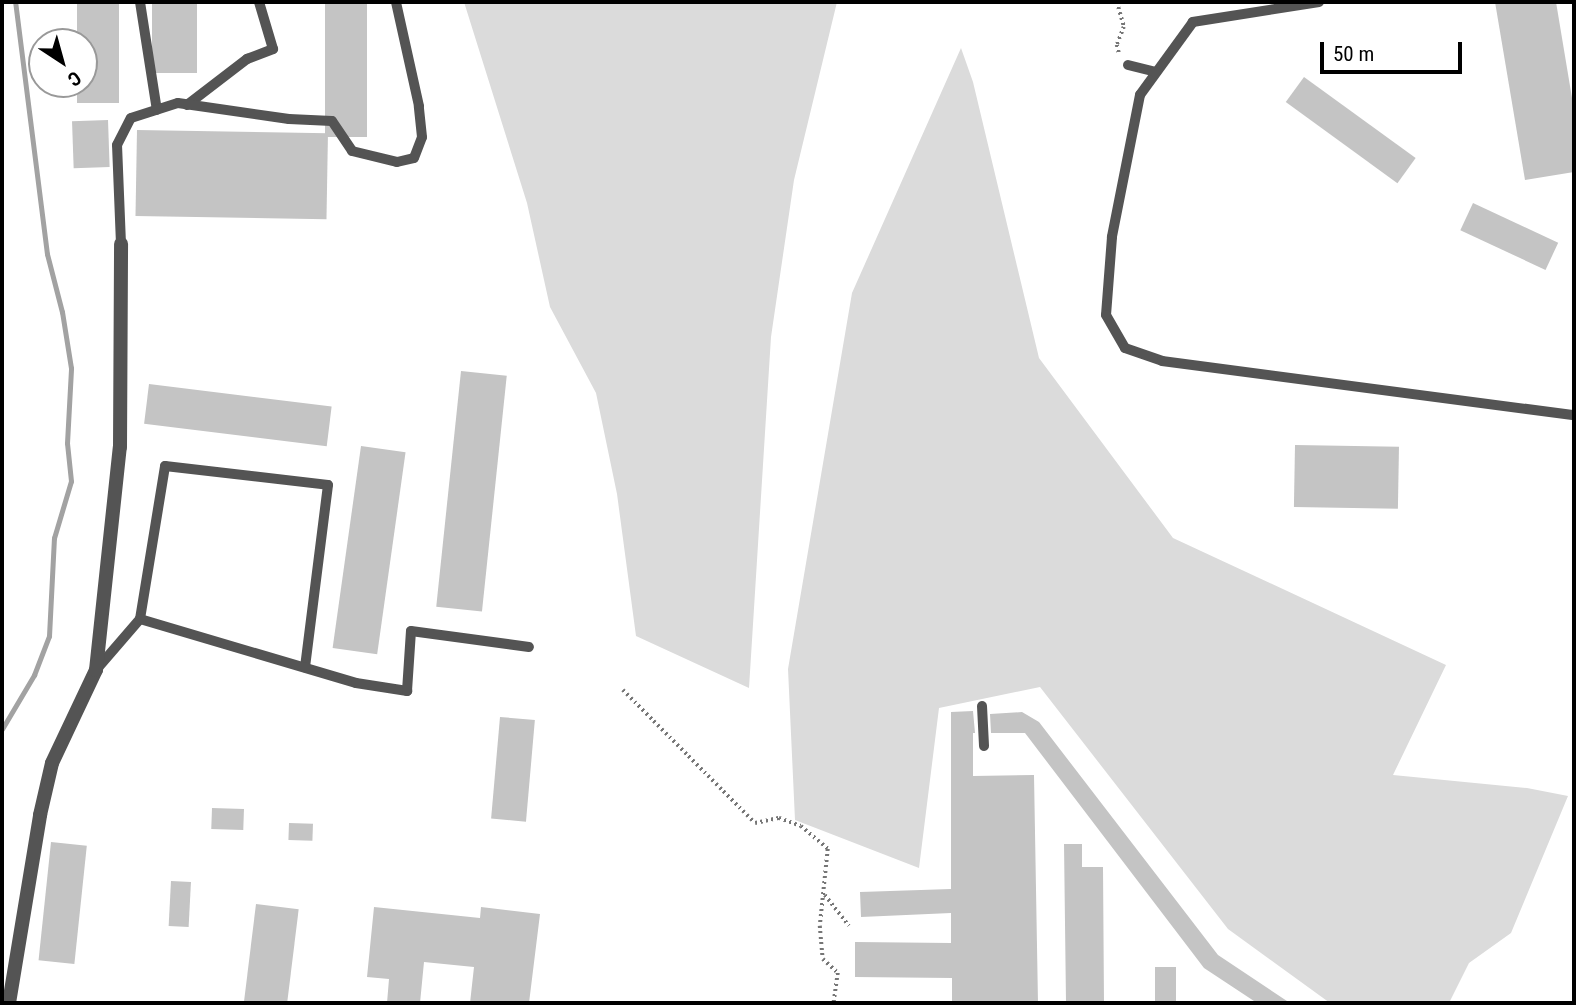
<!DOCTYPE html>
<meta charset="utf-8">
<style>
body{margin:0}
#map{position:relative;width:1576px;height:1005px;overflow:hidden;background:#fff;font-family:"Roboto Condensed",sans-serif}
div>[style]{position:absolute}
.green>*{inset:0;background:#dbdbdb}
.stream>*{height:5px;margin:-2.5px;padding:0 2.5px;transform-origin:2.5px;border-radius:2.5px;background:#a2a2a2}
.building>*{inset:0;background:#c4c4c4;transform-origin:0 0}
.path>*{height:3.5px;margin-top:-1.75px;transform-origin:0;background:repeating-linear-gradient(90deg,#767676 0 2px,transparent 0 5.5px)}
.service>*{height:10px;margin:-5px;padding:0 5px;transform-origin:5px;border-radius:5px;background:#545454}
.minor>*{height:14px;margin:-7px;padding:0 7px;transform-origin:7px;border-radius:7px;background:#545454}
span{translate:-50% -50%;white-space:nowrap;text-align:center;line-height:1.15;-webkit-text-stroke:6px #fff;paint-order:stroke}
.frame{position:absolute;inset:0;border:4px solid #000;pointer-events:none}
.north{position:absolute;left:28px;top:28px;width:70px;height:70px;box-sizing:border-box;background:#fff;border:2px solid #999;border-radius:50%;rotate:144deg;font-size:19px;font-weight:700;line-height:28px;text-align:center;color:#000}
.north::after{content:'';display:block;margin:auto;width:24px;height:32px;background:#000;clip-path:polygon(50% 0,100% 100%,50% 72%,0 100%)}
.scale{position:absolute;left:1320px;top:42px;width:142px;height:32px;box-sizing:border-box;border:4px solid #000;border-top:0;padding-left:9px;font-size:21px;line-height:24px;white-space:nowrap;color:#000;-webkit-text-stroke:5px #fff;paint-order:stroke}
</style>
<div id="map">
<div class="green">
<i style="clip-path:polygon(464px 2px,837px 2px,794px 180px,771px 337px,749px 688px,636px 636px,617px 494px,596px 393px,550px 307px,527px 203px)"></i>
<i style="clip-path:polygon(961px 48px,973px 82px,1039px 358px,1173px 538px,1446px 665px,1393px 775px,1527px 788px,1568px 796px,1511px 933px,1469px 963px,1449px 1003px,1330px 1003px,1228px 929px,1040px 687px,939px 708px,919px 868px,795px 820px,788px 669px,852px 293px)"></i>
</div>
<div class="stream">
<i style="left:2px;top:729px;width:63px;rotate:-59.3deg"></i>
<i style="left:34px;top:675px;width:42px;rotate:-69deg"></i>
<i style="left:49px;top:636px;width:98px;rotate:-87.1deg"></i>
<i style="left:54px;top:538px;width:59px;rotate:-73.4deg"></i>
<i style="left:71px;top:481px;width:38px;rotate:-96deg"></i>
<i style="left:67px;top:443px;width:75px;rotate:-86.9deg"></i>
<i style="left:71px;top:368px;width:57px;rotate:-99.1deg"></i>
<i style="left:62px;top:312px;width:60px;rotate:-104.5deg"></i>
<i style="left:47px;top:254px;width:254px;rotate:-97.2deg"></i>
</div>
<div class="building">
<i style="left:77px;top:2px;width:42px;height:101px"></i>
<i style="left:152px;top:2px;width:45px;height:71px"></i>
<i style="left:325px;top:2px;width:42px;height:135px"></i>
<i style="clip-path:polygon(1495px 2px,1556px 2px,1574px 110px,1574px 172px,1525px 180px)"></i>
<i style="left:1304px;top:77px;width:138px;height:31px;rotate:36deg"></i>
<i style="left:108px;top:120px;width:47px;height:36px;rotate:88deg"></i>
<i style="left:137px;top:130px;width:191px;height:86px;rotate:1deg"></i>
<i style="left:1473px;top:203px;width:94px;height:30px;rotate:25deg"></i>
<i style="left:461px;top:371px;width:46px;height:237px;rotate:6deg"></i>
<i style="left:149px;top:384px;width:184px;height:40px;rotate:7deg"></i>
<i style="left:1295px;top:445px;width:104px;height:62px;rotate:1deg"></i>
<i style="left:361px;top:446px;width:45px;height:204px;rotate:8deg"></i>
<i style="clip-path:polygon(973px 711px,975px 733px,973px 733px,973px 776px,1034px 775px,1038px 1003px,952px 1003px,952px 978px,855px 977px,855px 942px,951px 943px,951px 913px,861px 917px,860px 892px,951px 889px,951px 712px)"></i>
<i style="clip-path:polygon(1022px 712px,1039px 722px,1218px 955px,1290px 1003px,1257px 1003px,1204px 968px,1025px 733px,991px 733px,990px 714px)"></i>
<i style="left:500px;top:717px;width:35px;height:102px;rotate:5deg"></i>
<i style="left:212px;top:808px;width:32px;height:21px;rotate:2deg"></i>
<i style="left:289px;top:823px;width:24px;height:17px;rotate:2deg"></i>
<i style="left:51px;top:842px;width:36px;height:119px;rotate:6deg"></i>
<i style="clip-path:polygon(1064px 844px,1082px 844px,1082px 867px,1103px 867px,1104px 1003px,1066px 1003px)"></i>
<i style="left:171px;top:881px;width:20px;height:45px;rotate:3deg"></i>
<i style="left:256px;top:904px;width:43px;height:100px;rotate:7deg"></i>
<i style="clip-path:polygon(374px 907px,480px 918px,481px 907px,540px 914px,529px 1003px,470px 1003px,474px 967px,424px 962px,420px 1003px,387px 1003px,389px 979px,367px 977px)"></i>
<i style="left:1155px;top:967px;width:21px;height:36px"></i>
</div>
<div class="path">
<i style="left:1117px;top:2px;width:26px;rotate:74deg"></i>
<i style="left:1124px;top:27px;width:19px;rotate:111deg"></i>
<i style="left:1117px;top:45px;width:8px;rotate:76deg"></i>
<i style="left:623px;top:690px;width:187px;rotate:45.2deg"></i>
<i style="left:755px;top:823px;width:25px;rotate:-12deg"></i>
<i style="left:779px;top:818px;width:23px;rotate:20deg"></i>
<i style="left:801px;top:826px;width:35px;rotate:40deg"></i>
<i style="left:828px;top:849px;width:77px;rotate:95.9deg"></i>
<i style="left:820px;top:926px;width:33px;rotate:85deg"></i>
<i style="left:823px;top:959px;width:21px;rotate:43deg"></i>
<i style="left:838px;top:973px;width:30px;rotate:98deg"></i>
<i style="left:825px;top:895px;width:39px;rotate:52deg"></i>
</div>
<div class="service">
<i style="left:140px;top:2px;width:109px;rotate:81.1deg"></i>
<i style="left:1319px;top:2px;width:128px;rotate:171deg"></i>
<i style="left:1193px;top:22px;width:90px;rotate:126deg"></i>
<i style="left:1140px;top:95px;width:145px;rotate:101.2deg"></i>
<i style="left:1112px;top:237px;width:78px;rotate:94.4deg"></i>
<i style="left:1106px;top:315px;width:38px;rotate:60deg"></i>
<i style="left:1125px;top:348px;width:39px;rotate:19deg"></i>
<i style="left:1162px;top:361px;width:416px;rotate:7.5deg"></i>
<i style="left:1128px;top:65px;width:29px;rotate:14deg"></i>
<i style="left:187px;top:105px;width:76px;rotate:-37.5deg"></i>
<i style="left:247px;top:59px;width:28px;rotate:-21deg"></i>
<i style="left:273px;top:49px;width:49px;rotate:-106.6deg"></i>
<i style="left:121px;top:244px;width:99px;rotate:-92.3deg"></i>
<i style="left:117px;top:145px;width:30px;rotate:-63deg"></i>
<i style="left:131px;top:118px;width:49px;rotate:-17.7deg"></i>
<i style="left:178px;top:103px;width:112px;rotate:8.2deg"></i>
<i style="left:289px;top:119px;width:43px;rotate:2.7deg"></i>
<i style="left:332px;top:121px;width:36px;rotate:56deg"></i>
<i style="left:352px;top:151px;width:46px;rotate:13.7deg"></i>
<i style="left:397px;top:162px;width:17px;rotate:-13deg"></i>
<i style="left:414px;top:158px;width:22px;rotate:-69deg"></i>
<i style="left:422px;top:137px;width:31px;rotate:-96deg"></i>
<i style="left:419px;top:106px;width:107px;rotate:-102.5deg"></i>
<i style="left:140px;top:619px;width:155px;rotate:-80.7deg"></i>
<i style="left:165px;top:466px;width:164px;rotate:6.6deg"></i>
<i style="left:328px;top:485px;width:184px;rotate:97.2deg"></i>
<i style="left:96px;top:670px;width:67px;rotate:-49.2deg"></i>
<i style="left:140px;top:619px;width:225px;rotate:16.5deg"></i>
<i style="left:356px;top:683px;width:52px;rotate:8.9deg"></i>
<i style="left:407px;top:691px;width:60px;rotate:-86.2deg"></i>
<i style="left:411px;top:631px;width:119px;rotate:7.7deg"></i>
<i style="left:982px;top:706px;width:40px;rotate:87.1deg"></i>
</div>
<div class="minor">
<i style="left:9px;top:1003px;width:191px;rotate:-80.6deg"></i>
<i style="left:40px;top:815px;width:53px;rotate:-77deg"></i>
<i style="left:52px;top:763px;width:103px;rotate:-64.7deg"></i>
<i style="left:96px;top:670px;width:224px;rotate:-83.9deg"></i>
<i style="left:120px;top:447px;width:203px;rotate:-89.7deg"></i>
</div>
<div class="frame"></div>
<div class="north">С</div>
<div class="scale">50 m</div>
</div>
